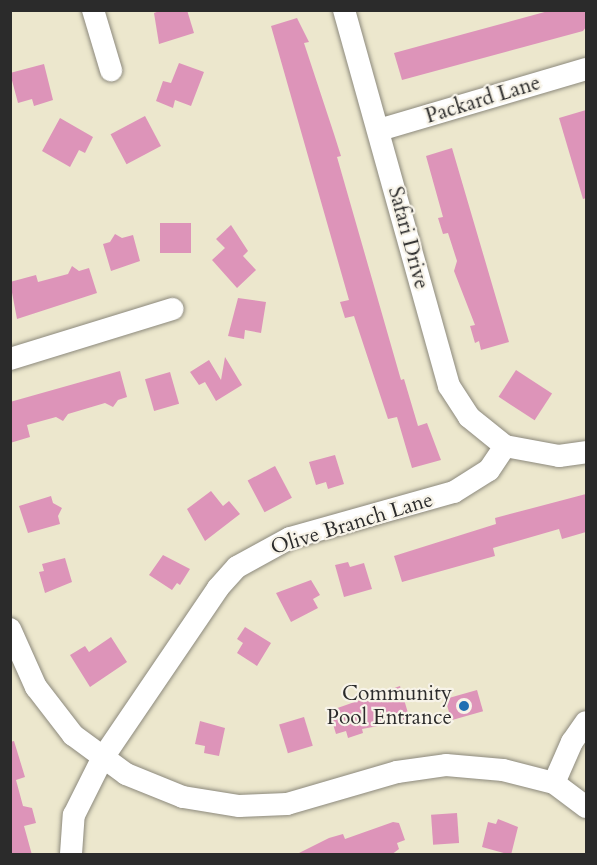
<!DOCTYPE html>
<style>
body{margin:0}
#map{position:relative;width:597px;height:865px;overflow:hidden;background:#ece7cd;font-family:Cardo,serif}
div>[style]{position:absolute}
.building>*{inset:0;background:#dd94b9;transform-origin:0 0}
.roads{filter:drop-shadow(0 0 2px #8c897c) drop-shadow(0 0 2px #8c897c)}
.minor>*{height:22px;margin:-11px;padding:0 11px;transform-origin:11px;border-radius:11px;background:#fff}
.dots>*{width:16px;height:16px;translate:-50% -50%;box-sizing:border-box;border:3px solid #f7f3e8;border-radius:50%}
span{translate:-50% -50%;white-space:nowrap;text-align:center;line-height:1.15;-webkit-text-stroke:4.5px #f7f3e8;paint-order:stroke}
.street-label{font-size:21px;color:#2b2b2b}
.poi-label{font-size:21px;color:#2b2b2b}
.right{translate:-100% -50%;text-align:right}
.frame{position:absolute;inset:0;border:12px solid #2b2b2b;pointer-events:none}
</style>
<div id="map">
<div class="building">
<i style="clip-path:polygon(162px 10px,187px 10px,194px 33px,159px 44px,154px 13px)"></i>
<i style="clip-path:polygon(552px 10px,586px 10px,586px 27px,583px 31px,402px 80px,394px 53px)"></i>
<i style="clip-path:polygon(297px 18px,309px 42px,304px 43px,334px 134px,341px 156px,337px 157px,401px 380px,404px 379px,418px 426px,427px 423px,441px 460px,412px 468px,397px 417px,388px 419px,354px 316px,345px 318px,340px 302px,349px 300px,271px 26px)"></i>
<i style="clip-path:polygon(179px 63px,204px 72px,191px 106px,175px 100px,173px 108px,156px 101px,163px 81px,171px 83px)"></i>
<i style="clip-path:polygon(44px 64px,53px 100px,34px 106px,32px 99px,18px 103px,10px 73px)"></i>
<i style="clip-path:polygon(586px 110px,586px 198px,583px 199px,559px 118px)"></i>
<i style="left:145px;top:116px;width:34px;height:39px;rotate:62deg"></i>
<i style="clip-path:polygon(60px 118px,93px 137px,85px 153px,79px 150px,70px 167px,42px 151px)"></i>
<i style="clip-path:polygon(452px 148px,509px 342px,481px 350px,479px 341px,475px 343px,470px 326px,475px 325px,454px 271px,457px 261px,448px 233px,443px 234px,438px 218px,443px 217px,426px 156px)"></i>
<i style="left:160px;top:223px;width:31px;height:30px"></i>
<i style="clip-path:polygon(231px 225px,248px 251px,243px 256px,256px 270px,237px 288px,212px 260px,225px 248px,216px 239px)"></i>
<i style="clip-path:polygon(115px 234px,122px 238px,133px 235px,140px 261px,111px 271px,103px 244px,110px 242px)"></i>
<i style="clip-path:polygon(72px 266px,79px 271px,89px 268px,97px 293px,17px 319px,10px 282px,36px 275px,38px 282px,68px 274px)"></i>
<i style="clip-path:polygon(238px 298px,266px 302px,261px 333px,245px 330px,244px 339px,228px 336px)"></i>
<i style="clip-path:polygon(225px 357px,242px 385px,216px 401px,205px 382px,199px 385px,190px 372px,209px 360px,221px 380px)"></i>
<i style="left:516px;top:370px;width:43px;height:32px;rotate:33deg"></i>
<i style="clip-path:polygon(120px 371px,127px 397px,118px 400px,113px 407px,105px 403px,68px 414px,63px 421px,56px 417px,27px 425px,30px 437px,10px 443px,10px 402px)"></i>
<i style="left:170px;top:372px;width:33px;height:26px;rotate:74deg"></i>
<i style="clip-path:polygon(335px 455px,344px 484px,328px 489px,326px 482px,316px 485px,309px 462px)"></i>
<i style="left:275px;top:466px;width:36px;height:31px;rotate:62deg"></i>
<i style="clip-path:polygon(211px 491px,223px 506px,229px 501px,240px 514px,205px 541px,187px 509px)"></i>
<i style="clip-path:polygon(586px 494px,586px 532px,562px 539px,559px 529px,493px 548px,495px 556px,402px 582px,394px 556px,496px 524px,495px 518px)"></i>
<i style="clip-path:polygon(51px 496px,53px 503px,62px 508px,58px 516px,60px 524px,28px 533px,19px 506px)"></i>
<i style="clip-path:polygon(163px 555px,190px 569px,180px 585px,177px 583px,172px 590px,149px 575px)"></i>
<i style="clip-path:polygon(65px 558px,72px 582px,45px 593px,39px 572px,44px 571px,42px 564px)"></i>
<i style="clip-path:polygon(348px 562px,350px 567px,364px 563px,372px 589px,344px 597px,335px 565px)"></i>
<i style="clip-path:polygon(311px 580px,320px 595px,313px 599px,318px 608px,291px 622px,276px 593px)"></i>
<i style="clip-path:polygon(245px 627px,271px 643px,257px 666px,237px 653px,243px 643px,237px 639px)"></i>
<i style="clip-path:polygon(111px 637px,127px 662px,90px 687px,70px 655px,85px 646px,89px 652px)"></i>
<i style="clip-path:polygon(400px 686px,408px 713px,404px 714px,405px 721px,362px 729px,363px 733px,348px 738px,346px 731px,336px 734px,329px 711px)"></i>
<i style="left:477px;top:690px;width:22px;height:33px;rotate:74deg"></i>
<i style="left:304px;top:717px;width:30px;height:26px;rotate:73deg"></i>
<i style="clip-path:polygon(200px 721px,225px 728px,219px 756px,204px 753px,205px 746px,195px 744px)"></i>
<i style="clip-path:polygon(14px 741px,25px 777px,16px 780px,23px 806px,32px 808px,36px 823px,24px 826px,32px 855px,10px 855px,10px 742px)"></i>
<i style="left:457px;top:813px;width:30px;height:26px;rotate:86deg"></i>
<i style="clip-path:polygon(498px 819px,518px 827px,511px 855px,482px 847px,488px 822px,496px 824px)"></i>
<i style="clip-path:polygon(393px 822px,399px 823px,405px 840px,397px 843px,399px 849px,391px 855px,295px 855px,329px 838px,343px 834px,345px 839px)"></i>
</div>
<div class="roads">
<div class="minor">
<i style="left:93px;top:10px;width:63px;rotate:73.3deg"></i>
<i style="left:344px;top:10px;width:390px;rotate:74.4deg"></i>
<i style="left:449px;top:386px;width:37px;rotate:57deg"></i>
<i style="left:469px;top:417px;width:46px;rotate:38.9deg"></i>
<i style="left:505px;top:446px;width:55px;rotate:10.5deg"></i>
<i style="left:559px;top:456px;width:27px;rotate:-8deg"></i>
<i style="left:379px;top:130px;width:216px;rotate:-16.4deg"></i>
<i style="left:10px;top:359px;width:170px;rotate:-17.1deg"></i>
<i style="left:10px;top:629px;width:64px;rotate:65.9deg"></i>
<i style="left:36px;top:687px;width:61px;rotate:52.4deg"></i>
<i style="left:73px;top:735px;width:66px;rotate:36.3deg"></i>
<i style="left:126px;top:774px;width:61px;rotate:22deg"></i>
<i style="left:183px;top:797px;width:57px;rotate:9.1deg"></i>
<i style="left:239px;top:806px;width:48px;rotate:-2.4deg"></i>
<i style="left:287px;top:804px;width:115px;rotate:-16.2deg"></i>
<i style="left:397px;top:772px;width:49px;rotate:-8.1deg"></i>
<i style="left:446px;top:765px;width:57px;rotate:5deg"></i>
<i style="left:503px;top:770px;width:53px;rotate:14.3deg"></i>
<i style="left:554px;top:783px;width:40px;rotate:37deg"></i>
<i style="left:554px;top:783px;width:45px;rotate:-66.3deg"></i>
<i style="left:572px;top:742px;width:24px;rotate:-55deg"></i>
<i style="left:71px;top:854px;width:39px;rotate:-86deg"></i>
<i style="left:74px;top:815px;width:63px;rotate:-63.4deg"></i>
<i style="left:102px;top:759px;width:207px;rotate:-55.8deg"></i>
<i style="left:218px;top:588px;width:28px;rotate:-48deg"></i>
<i style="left:237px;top:567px;width:60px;rotate:-28.7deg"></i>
<i style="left:290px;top:538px;width:170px;rotate:-15.7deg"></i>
<i style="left:454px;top:492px;width:41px;rotate:-32.2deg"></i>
<i style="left:489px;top:470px;width:29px;rotate:-56deg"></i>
</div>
</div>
<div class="dots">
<i style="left:464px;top:706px;background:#1f6fb2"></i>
</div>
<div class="street-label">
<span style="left:483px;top:100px;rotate:-17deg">Packard Lane</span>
<span style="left:408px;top:238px;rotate:75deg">Safari Drive</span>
<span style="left:352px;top:524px;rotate:-17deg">Olive Branch Lane</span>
</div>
<div class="poi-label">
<span class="right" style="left:452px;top:706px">Community<br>Pool Entrance</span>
</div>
<div class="frame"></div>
</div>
